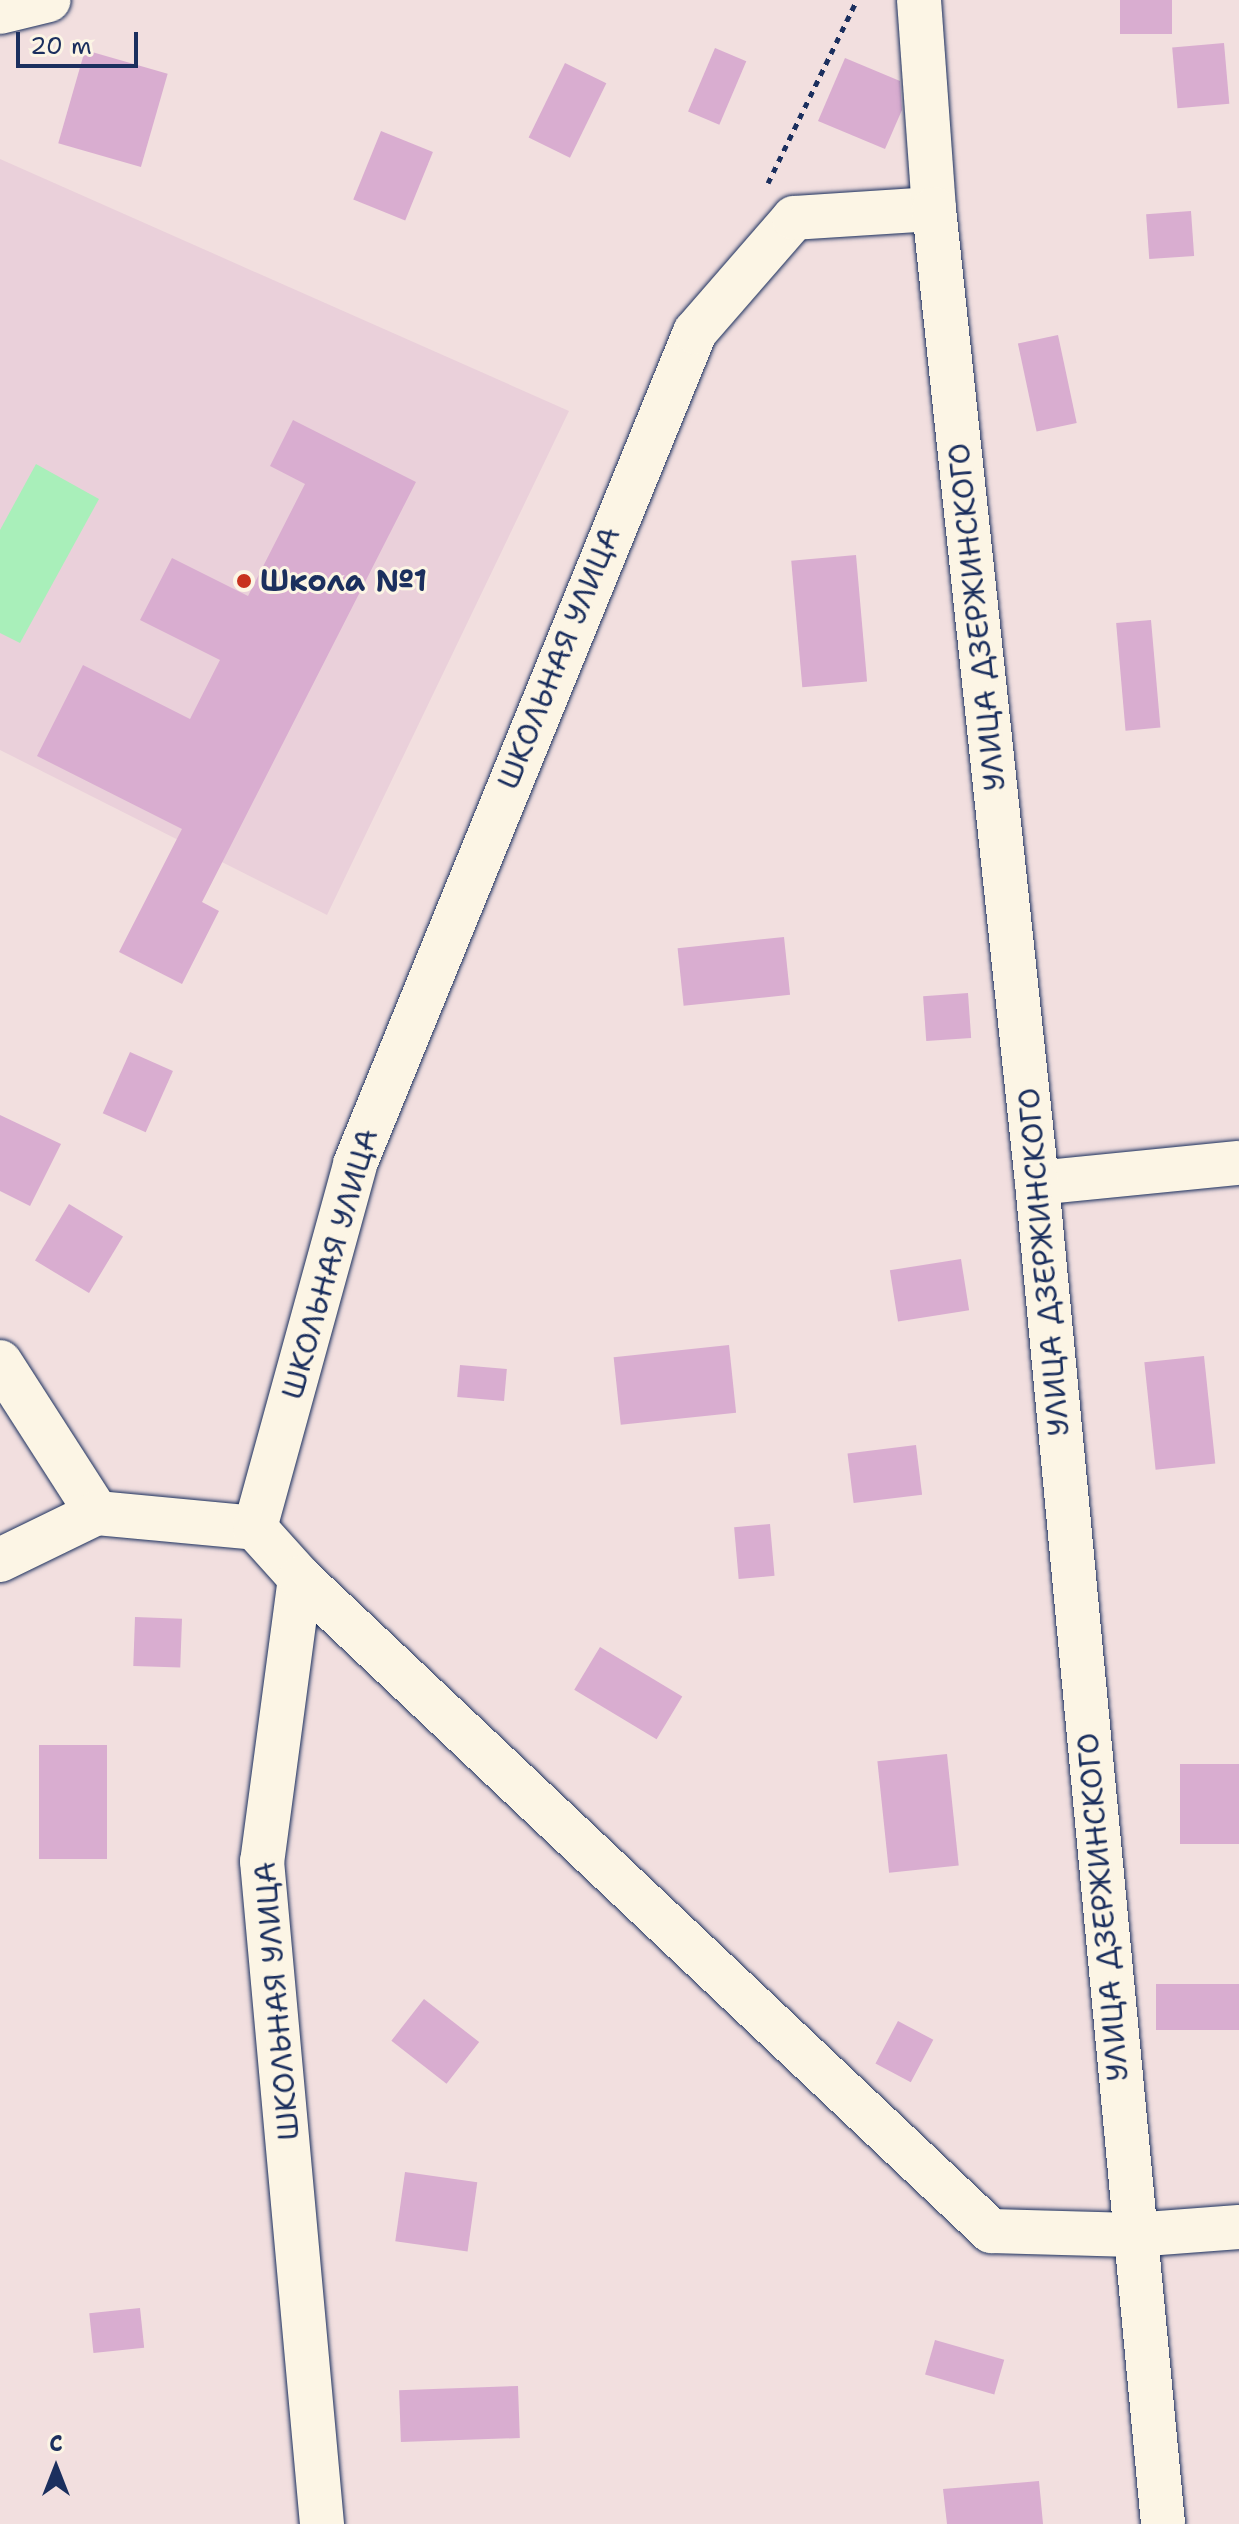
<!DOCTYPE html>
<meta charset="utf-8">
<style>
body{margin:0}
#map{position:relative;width:1239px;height:2524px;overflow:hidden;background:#f2dfdf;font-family:"Shantell Sans",sans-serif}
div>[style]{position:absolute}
.built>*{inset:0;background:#ead0da}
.green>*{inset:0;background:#a9efba}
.building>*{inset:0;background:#d9add0;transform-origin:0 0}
.path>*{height:5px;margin-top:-2.5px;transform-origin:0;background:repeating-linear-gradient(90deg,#1b2f5e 0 6px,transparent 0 12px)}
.roads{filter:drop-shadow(0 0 2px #1b2f5e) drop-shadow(0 0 2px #1b2f5e)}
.street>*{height:44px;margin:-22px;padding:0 22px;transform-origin:22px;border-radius:22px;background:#fcf5e5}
.secondary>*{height:44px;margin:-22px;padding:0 22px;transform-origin:22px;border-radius:22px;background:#fcf5e5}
.dots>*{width:22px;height:22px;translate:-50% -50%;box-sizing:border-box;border:4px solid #fcf5e5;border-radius:50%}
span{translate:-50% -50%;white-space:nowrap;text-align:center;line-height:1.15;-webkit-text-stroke:6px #fcf5e5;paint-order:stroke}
.poi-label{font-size:30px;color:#1b2f5e;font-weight:700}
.left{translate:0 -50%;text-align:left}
.street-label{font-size:30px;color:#1b2f5e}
.north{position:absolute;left:16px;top:2428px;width:80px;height:80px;-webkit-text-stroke:6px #fcf5e5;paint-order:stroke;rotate:0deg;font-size:22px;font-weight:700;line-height:32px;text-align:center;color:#1b2f5e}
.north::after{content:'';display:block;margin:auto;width:28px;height:36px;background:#1b2f5e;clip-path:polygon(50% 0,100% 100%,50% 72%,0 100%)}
.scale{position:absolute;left:16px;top:32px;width:122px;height:36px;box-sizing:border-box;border:4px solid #1b2f5e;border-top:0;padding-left:10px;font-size:24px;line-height:28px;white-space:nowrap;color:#1b2f5e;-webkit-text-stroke:6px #fcf5e5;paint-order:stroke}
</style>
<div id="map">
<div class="built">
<i style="clip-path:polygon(0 159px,569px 411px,327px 915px,0 750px)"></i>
</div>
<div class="green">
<i style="clip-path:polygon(36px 464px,99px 499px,20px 643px,0 633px,0 530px)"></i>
</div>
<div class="building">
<i style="left:1120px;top:0;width:52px;height:34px"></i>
<i style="left:1224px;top:43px;width:61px;height:52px;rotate:85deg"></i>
<i style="left:715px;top:48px;width:34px;height:69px;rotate:23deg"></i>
<i style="left:85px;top:50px;width:86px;height:97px;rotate:16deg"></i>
<i style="clip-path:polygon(845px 58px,900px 81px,902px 110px,885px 149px,818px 121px)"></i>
<i style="left:565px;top:63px;width:46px;height:83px;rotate:26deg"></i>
<i style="left:381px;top:131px;width:56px;height:74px;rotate:22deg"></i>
<i style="left:1191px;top:211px;width:45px;height:45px;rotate:86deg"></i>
<i style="left:1058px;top:335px;width:90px;height:41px;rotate:78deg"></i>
<i style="clip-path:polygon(293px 420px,416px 482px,202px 902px,219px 911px,182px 984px,119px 952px,182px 829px,37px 756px,83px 665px,190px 719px,220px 660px,140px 620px,172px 558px,248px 596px,305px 484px,270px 466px)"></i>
<i style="left:856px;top:555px;width:127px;height:65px;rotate:85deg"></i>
<i style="left:1151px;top:620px;width:108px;height:35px;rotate:85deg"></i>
<i style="left:784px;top:937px;width:58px;height:107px;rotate:84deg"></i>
<i style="left:968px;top:993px;width:45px;height:45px;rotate:86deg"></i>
<i style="left:130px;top:1052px;width:47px;height:67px;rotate:24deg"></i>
<i style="clip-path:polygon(0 1115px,61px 1144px,30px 1206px,0 1191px)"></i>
<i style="left:69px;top:1204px;width:63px;height:66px;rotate:31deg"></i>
<i style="left:961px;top:1259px;width:52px;height:72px;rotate:81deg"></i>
<i style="left:729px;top:1345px;width:68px;height:116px;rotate:84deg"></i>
<i style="left:1204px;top:1356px;width:108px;height:60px;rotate:84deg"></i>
<i style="left:460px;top:1365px;width:47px;height:32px;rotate:5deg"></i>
<i style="left:916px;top:1445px;width:50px;height:69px;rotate:83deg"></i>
<i style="left:770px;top:1524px;width:52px;height:36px;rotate:85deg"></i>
<i style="left:135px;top:1617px;width:47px;height:49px;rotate:2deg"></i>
<i style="left:600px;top:1647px;width:96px;height:50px;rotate:31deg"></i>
<i style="left:107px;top:1745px;width:114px;height:68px;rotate:90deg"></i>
<i style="left:947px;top:1754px;width:112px;height:70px;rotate:84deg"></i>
<i style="left:1180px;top:1764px;width:59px;height:80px"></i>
<i style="left:1239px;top:1984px;width:46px;height:83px;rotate:90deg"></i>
<i style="left:424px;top:1999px;width:70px;height:53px;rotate:38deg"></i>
<i style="left:898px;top:2021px;width:40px;height:48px;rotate:28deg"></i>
<i style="left:405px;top:2172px;width:73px;height:70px;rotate:8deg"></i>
<i style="left:140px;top:2308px;width:40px;height:51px;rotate:84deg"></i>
<i style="left:935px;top:2340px;width:72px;height:36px;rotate:16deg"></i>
<i style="left:518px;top:2386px;width:52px;height:119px;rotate:88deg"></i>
<i style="clip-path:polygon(1039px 2481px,1043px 2524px,947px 2524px,943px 2489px)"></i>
</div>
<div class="path">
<i style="left:768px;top:183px;width:203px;rotate:-64.1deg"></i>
</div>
<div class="roads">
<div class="street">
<i style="left:0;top:12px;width:50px;rotate:-13.8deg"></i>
<i style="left:1037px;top:1183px;width:203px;rotate:-5.7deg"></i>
<i style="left:0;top:1362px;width:179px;rotate:57.3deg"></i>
<i style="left:97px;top:1513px;width:159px;rotate:5.4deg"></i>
<i style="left:255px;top:1528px;width:377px;rotate:-74.6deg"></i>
<i style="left:355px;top:1164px;width:899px;rotate:-67.77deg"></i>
<i style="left:695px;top:332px;width:151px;rotate:-49deg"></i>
<i style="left:794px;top:218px;width:140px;rotate:-3.7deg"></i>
<i style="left:255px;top:1528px;width:67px;rotate:48deg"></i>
<i style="left:300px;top:1578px;width:286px;rotate:97.6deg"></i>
<i style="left:262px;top:1861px;width:666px;rotate:84.83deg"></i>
<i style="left:0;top:1560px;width:108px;rotate:-25.9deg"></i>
<i style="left:300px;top:1578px;width:951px;rotate:43.38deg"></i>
<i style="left:991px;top:2231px;width:142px;rotate:1.6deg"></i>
<i style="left:1133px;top:2235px;width:106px;rotate:-4.3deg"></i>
</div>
<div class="secondary">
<i style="left:919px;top:0;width:210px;rotate:85.9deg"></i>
<i style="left:934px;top:209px;width:979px;rotate:83.96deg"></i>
<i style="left:1037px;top:1183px;width:1347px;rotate:84.63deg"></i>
</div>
</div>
<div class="dots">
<i style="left:244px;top:581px;background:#c8321e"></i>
</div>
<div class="poi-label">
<span class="left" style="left:260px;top:581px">Школа №1</span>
</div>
<div class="street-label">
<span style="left:977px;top:617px;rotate:-96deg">УЛИЦА ДЗЕРЖИНСКОГО</span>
<span style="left:559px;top:658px;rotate:-68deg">ШКОЛЬНАЯ УЛИЦА</span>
<span style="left:1044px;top:1262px;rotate:-95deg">УЛИЦА ДЗЕРЖИНСКОГО</span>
<span style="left:330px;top:1264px;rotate:-74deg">ШКОЛЬНАЯ УЛИЦА</span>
<span style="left:1103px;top:1907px;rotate:-95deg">УЛИЦА ДЗЕРЖИНСКОГО</span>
<span style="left:277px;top:2001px;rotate:-95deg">ШКОЛЬНАЯ УЛИЦА</span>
</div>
<div class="north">С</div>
<div class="scale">20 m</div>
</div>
